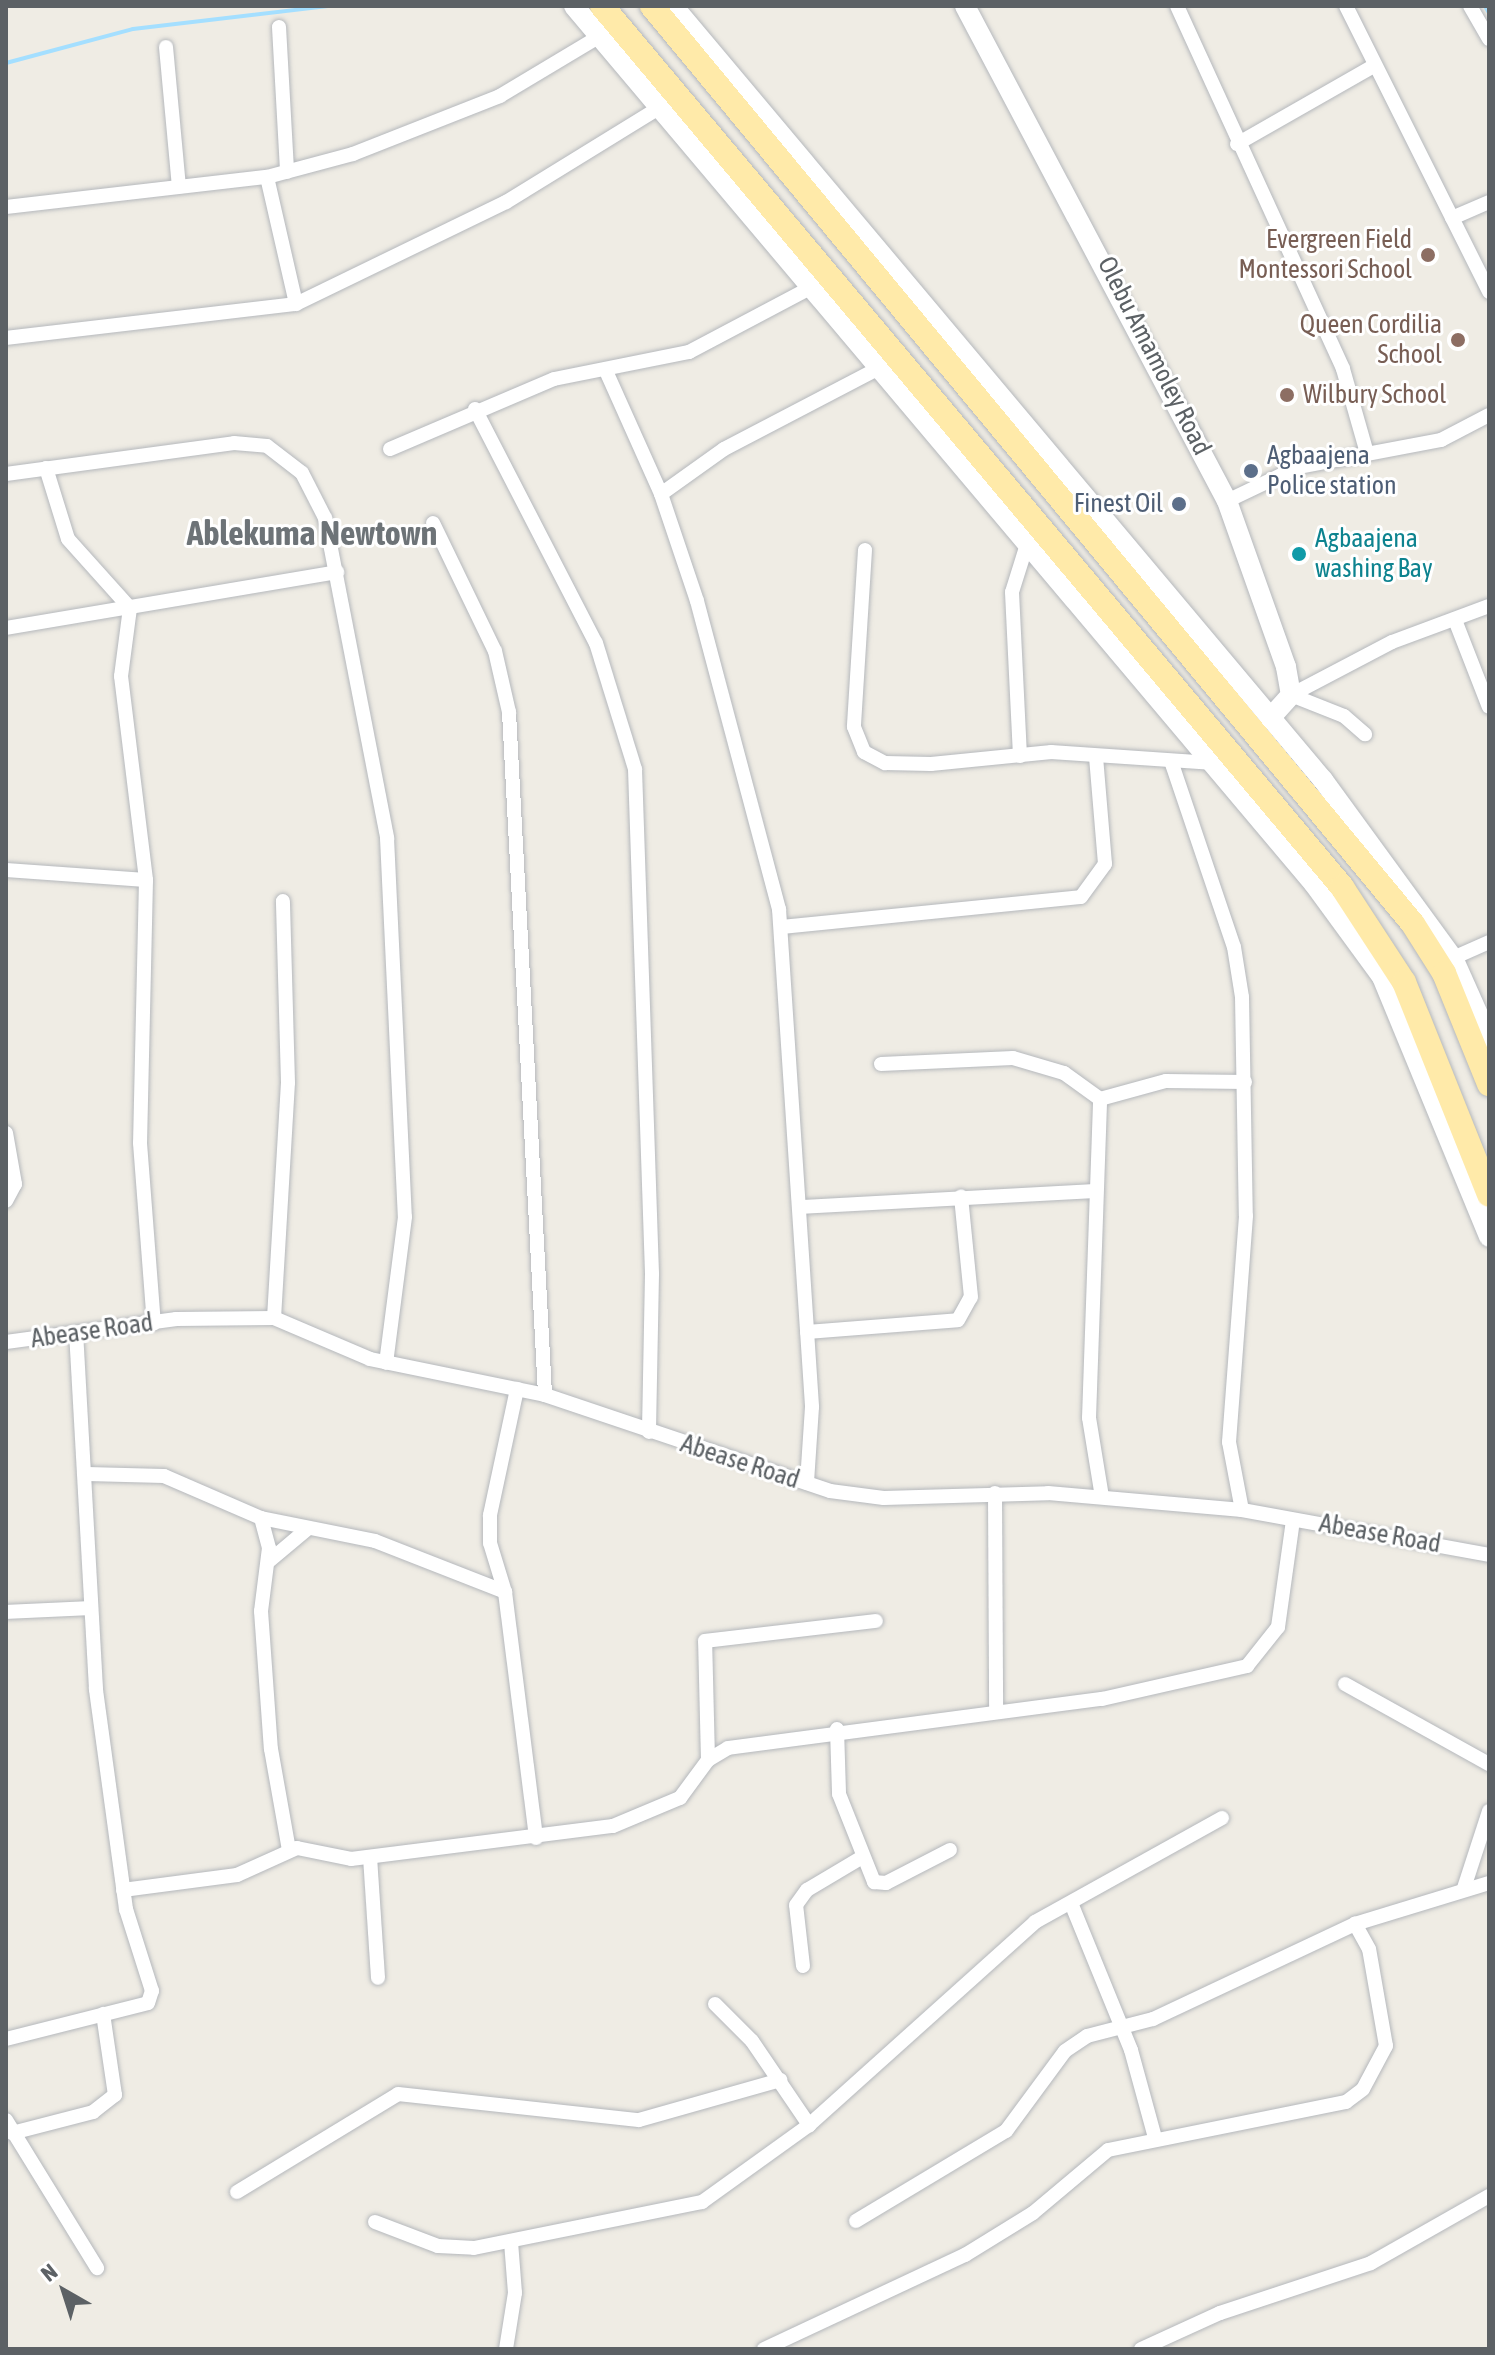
<!DOCTYPE html>
<style>
body{margin:0}
#map{position:relative;width:1495px;height:2355px;overflow:hidden;background:#efece4;font-family:"Asap Condensed",sans-serif}
div>[style]{position:absolute}
.stream>*{height:4px;margin:-2px;padding:0 2px;transform-origin:2px;border-radius:2px;background:#a4dfff}
.roads{filter:drop-shadow(0 0 2px #b5b8bc) drop-shadow(0 0 2px #b5b8bc)}
.street>*{height:14px;margin:-7px;padding:0 7px;transform-origin:7px;border-radius:7px;background:#fff}
.secondary>*{height:20px;margin:-10px;padding:0 10px;transform-origin:10px;border-radius:10px;background:#fff}
.primary>*{height:24px;margin:-12px;padding:0 12px;transform-origin:12px;border-radius:12px;background:#ffeaa9}
.dots>*{width:22px;height:22px;translate:-50% -50%;box-sizing:border-box;border:4px solid #fff;border-radius:50%}
span{translate:-50% -50%;white-space:nowrap;text-align:center;line-height:1.15;-webkit-text-stroke:6px #fff;paint-order:stroke}
.education-label{font-size:26px;color:#785e54}
.right{translate:-100% -50%;text-align:right}
.left{translate:0 -50%;text-align:left}
.street-label{font-size:26px;color:#5c6165}
.service-label{font-size:26px;color:#4e5e75}
.culture-label{font-size:26px;color:#0d838f}
.district-label{font-size:34px;color:#6d7377;font-weight:700}
.frame{position:absolute;inset:0;border:8px solid #5c6165;pointer-events:none}
.north{position:absolute;left:24px;top:2251px;width:80px;height:80px;-webkit-text-stroke:6px #fff;paint-order:stroke;rotate:321deg;font-size:22px;font-weight:700;line-height:32px;text-align:center;color:#5c6165}
.north::after{content:'';display:block;margin:auto;width:28px;height:36px;background:#5c6165;clip-path:polygon(50% 0,100% 100%,50% 72%,0 100%)}
</style>
<div id="map">
<div class="stream">
<i style="left:1485px;top:6px;width:8px;rotate:60deg"></i>
<i style="left:6px;top:63px;width:131px;rotate:-15deg"></i>
<i style="left:133px;top:29px;width:196px;rotate:-6.7deg"></i>
</div>
<div class="roads">
<div class="street">
<i style="left:1177px;top:6px;width:399px;rotate:65.4deg"></i>
<i style="left:1343px;top:369px;width:87px;rotate:74.1deg"></i>
<i style="left:1346px;top:6px;width:320px;rotate:63.4deg"></i>
<i style="left:1470px;top:6px;width:38px;rotate:60deg"></i>
<i style="left:279px;top:27px;width:145px;rotate:86.8deg"></i>
<i style="left:166px;top:47px;width:140px;rotate:84.7deg"></i>
<i style="left:1237px;top:144px;width:155px;rotate:-29.7deg"></i>
<i style="left:267px;top:177px;width:130px;rotate:77.1deg"></i>
<i style="left:6px;top:207px;width:263px;rotate:-6.6deg"></i>
<i style="left:267px;top:177px;width:89px;rotate:-15deg"></i>
<i style="left:353px;top:154px;width:158px;rotate:-21.5deg"></i>
<i style="left:500px;top:96px;width:117px;rotate:-31deg"></i>
<i style="left:1452px;top:218px;width:40px;rotate:-23.4deg"></i>
<i style="left:6px;top:338px;width:292px;rotate:-6.7deg"></i>
<i style="left:296px;top:304px;width:233px;rotate:-25.9deg"></i>
<i style="left:506px;top:202px;width:180px;rotate:-31.6deg"></i>
<i style="left:606px;top:371px;width:135px;rotate:65.9deg"></i>
<i style="left:661px;top:494px;width:113px;rotate:71.4deg"></i>
<i style="left:697px;top:601px;width:319px;rotate:75.1deg"></i>
<i style="left:779px;top:909px;width:499px;rotate:86.2deg"></i>
<i style="left:812px;top:1407px;width:76px;rotate:93.8deg"></i>
<i style="left:475px;top:409px;width:263px;rotate:62.7deg"></i>
<i style="left:596px;top:643px;width:132px;rotate:72.8deg"></i>
<i style="left:635px;top:769px;width:505px;rotate:88.07deg"></i>
<i style="left:652px;top:1274px;width:158px;rotate:91.1deg"></i>
<i style="left:390px;top:449px;width:178px;rotate:-23.1deg"></i>
<i style="left:554px;top:379px;width:138px;rotate:-11.3deg"></i>
<i style="left:689px;top:352px;width:139px;rotate:-27.9deg"></i>
<i style="left:46px;top:468px;width:74px;rotate:72.8deg"></i>
<i style="left:68px;top:539px;width:93px;rotate:48.1deg"></i>
<i style="left:130px;top:608px;width:69px;rotate:97.5deg"></i>
<i style="left:121px;top:676px;width:206px;rotate:83deg"></i>
<i style="left:146px;top:880px;width:263px;rotate:91.3deg"></i>
<i style="left:140px;top:1143px;width:181px;rotate:85.6deg"></i>
<i style="left:6px;top:474px;width:230px;rotate:-7.7deg"></i>
<i style="left:234px;top:443px;width:33px;rotate:5deg"></i>
<i style="left:267px;top:446px;width:44px;rotate:37.6deg"></i>
<i style="left:302px;top:473px;width:51px;rotate:62.9deg"></i>
<i style="left:325px;top:518px;width:326px;rotate:79deg"></i>
<i style="left:387px;top:838px;width:379px;rotate:87.3deg"></i>
<i style="left:405px;top:1217px;width:147px;rotate:97.4deg"></i>
<i style="left:661px;top:494px;width:77px;rotate:-35.5deg"></i>
<i style="left:724px;top:449px;width:175px;rotate:-27.6deg"></i>
<i style="left:1227px;top:501px;width:79px;rotate:-25.6deg"></i>
<i style="left:1298px;top:467px;width:146px;rotate:-10.7deg"></i>
<i style="left:1441px;top:440px;width:54px;rotate:-27.5deg"></i>
<i style="left:433px;top:523px;width:142px;rotate:64.2deg"></i>
<i style="left:495px;top:651px;width:63px;rotate:77.1deg"></i>
<i style="left:509px;top:712px;width:684px;rotate:86.98deg"></i>
<i style="left:865px;top:550px;width:177px;rotate:93.6deg"></i>
<i style="left:854px;top:727px;width:27px;rotate:68deg"></i>
<i style="left:864px;top:752px;width:24px;rotate:28deg"></i>
<i style="left:885px;top:763px;width:46px;rotate:1.2deg"></i>
<i style="left:931px;top:764px;width:121px;rotate:-5.7deg"></i>
<i style="left:1051px;top:752px;width:160px;rotate:3.9deg"></i>
<i style="left:1455px;top:620px;width:93px;rotate:68.7deg"></i>
<i style="left:6px;top:628px;width:336px;rotate:-9.6deg"></i>
<i style="left:1291px;top:695px;width:114px;rotate:-27.7deg"></i>
<i style="left:1392px;top:642px;width:103px;rotate:-20.4deg"></i>
<i style="left:1291px;top:695px;width:57px;rotate:21.6deg"></i>
<i style="left:1344px;top:716px;width:28px;rotate:41deg"></i>
<i style="left:1020px;top:756px;width:164px;rotate:-92.8deg"></i>
<i style="left:1012px;top:592px;width:50px;rotate:-72.6deg"></i>
<i style="left:1171px;top:761px;width:196px;rotate:71.3deg"></i>
<i style="left:1234px;top:947px;width:51px;rotate:80.9deg"></i>
<i style="left:1242px;top:997px;width:219px;rotate:89deg"></i>
<i style="left:1246px;top:1216px;width:227px;rotate:94.3deg"></i>
<i style="left:1229px;top:1442px;width:69px;rotate:79.2deg"></i>
<i style="left:6px;top:870px;width:140px;rotate:4.1deg"></i>
<i style="left:781px;top:927px;width:301px;rotate:-5.7deg"></i>
<i style="left:1081px;top:897px;width:41px;rotate:-54deg"></i>
<i style="left:1105px;top:864px;width:107px;rotate:-94.8deg"></i>
<i style="left:1453px;top:958px;width:39px;rotate:-24deg"></i>
<i style="left:881px;top:1064px;width:132px;rotate:-2.6deg"></i>
<i style="left:1013px;top:1058px;width:53px;rotate:16.4deg"></i>
<i style="left:1064px;top:1073px;width:44px;rotate:35.8deg"></i>
<i style="left:6px;top:1133px;width:52px;rotate:80deg"></i>
<i style="left:15px;top:1184px;width:19px;rotate:118deg"></i>
<i style="left:801px;top:1207px;width:292px;rotate:-3.1deg"></i>
<i style="left:274px;top:1318px;width:235px;rotate:-86.6deg"></i>
<i style="left:288px;top:1083px;width:182px;rotate:-91.6deg"></i>
<i style="left:807px;top:1332px;width:151px;rotate:-4.5deg"></i>
<i style="left:958px;top:1320px;width:26px;rotate:-61deg"></i>
<i style="left:971px;top:1297px;width:101px;rotate:-95.7deg"></i>
<i style="left:6px;top:1342px;width:172px;rotate:-7.7deg"></i>
<i style="left:176px;top:1319px;width:98px;rotate:-0.6deg"></i>
<i style="left:274px;top:1318px;width:104px;rotate:23.1deg"></i>
<i style="left:370px;top:1359px;width:179px;rotate:11.6deg"></i>
<i style="left:545px;top:1395px;width:301px;rotate:18.6deg"></i>
<i style="left:830px;top:1491px;width:54px;rotate:7.4deg"></i>
<i style="left:884px;top:1498px;width:164px;rotate:-1.7deg"></i>
<i style="left:1048px;top:1493px;width:195px;rotate:5deg"></i>
<i style="left:1242px;top:1510px;width:251px;rotate:10.3deg"></i>
<i style="left:87px;top:1474px;width:77px;rotate:1.5deg"></i>
<i style="left:164px;top:1476px;width:106px;rotate:23.4deg"></i>
<i style="left:261px;top:1518px;width:116px;rotate:11.4deg"></i>
<i style="left:375px;top:1541px;width:140px;rotate:21.4deg"></i>
<i style="left:505px;top:1592px;width:51px;rotate:-107deg"></i>
<i style="left:490px;top:1543px;width:28px;rotate:-90deg"></i>
<i style="left:490px;top:1515px;width:129px;rotate:-77.9deg"></i>
<i style="left:995px;top:1493px;width:218px;rotate:89.7deg"></i>
<i style="left:1102px;top:1497px;width:80px;rotate:-99.3deg"></i>
<i style="left:1089px;top:1418px;width:319px;rotate:-88deg"></i>
<i style="left:1100px;top:1099px;width:68px;rotate:-15.3deg"></i>
<i style="left:1166px;top:1081px;width:79px;rotate:0.7deg"></i>
<i style="left:261px;top:1518px;width:31px;rotate:75deg"></i>
<i style="left:269px;top:1548px;width:64px;rotate:97.2deg"></i>
<i style="left:261px;top:1611px;width:138px;rotate:85.9deg"></i>
<i style="left:271px;top:1749px;width:103px;rotate:79.9deg"></i>
<i style="left:268px;top:1562px;width:50px;rotate:-40.1deg"></i>
<i style="left:505px;top:1592px;width:248px;rotate:82.8deg"></i>
<i style="left:6px;top:1612px;width:84px;rotate:-2.7deg"></i>
<i style="left:1345px;top:1684px;width:165px;rotate:29.1deg"></i>
<i style="left:837px;top:1729px;width:65px;rotate:88.2deg"></i>
<i style="left:839px;top:1794px;width:95px;rotate:68.3deg"></i>
<i style="left:874px;top:1882px;width:12px;rotate:5deg"></i>
<i style="left:886px;top:1883px;width:72px;rotate:-27.3deg"></i>
<i style="left:708px;top:1760px;width:119px;rotate:-91.4deg"></i>
<i style="left:705px;top:1641px;width:172px;rotate:-6.7deg"></i>
<i style="left:370px;top:1857px;width:121px;rotate:86.2deg"></i>
<i style="left:1464px;top:1888px;width:81px;rotate:-72deg"></i>
<i style="left:123px;top:1890px;width:115px;rotate:-7.5deg"></i>
<i style="left:237px;top:1875px;width:66px;rotate:-24.2deg"></i>
<i style="left:297px;top:1848px;width:55px;rotate:11.5deg"></i>
<i style="left:351px;top:1859px;width:264px;rotate:-7.2deg"></i>
<i style="left:613px;top:1826px;width:73px;rotate:-22.7deg"></i>
<i style="left:680px;top:1798px;width:47px;rotate:-53.6deg"></i>
<i style="left:708px;top:1760px;width:23px;rotate:-31deg"></i>
<i style="left:728px;top:1748px;width:377px;rotate:-7.5deg"></i>
<i style="left:1102px;top:1699px;width:149px;rotate:-12.8deg"></i>
<i style="left:1247px;top:1666px;width:50px;rotate:-51.5deg"></i>
<i style="left:1278px;top:1627px;width:108px;rotate:-82deg"></i>
<i style="left:1071px;top:1903px;width:159px;rotate:67.8deg"></i>
<i style="left:1131px;top:2050px;width:91px;rotate:74.7deg"></i>
<i style="left:803px;top:1966px;width:61px;rotate:-96.5deg"></i>
<i style="left:796px;top:1905px;width:19px;rotate:-54deg"></i>
<i style="left:807px;top:1890px;width:63px;rotate:-30.7deg"></i>
<i style="left:715px;top:2004px;width:52px;rotate:45deg"></i>
<i style="left:752px;top:2041px;width:102px;rotate:55.8deg"></i>
<i style="left:6px;top:2039px;width:146px;rotate:-14.2deg"></i>
<i style="left:148px;top:2003px;width:13px;rotate:-72deg"></i>
<i style="left:152px;top:1991px;width:86px;rotate:-107.6deg"></i>
<i style="left:126px;top:1909px;width:222px;rotate:-97.8deg"></i>
<i style="left:96px;top:1689px;width:355px;rotate:-93.2deg"></i>
<i style="left:6px;top:2120px;width:174px;rotate:58.4deg"></i>
<i style="left:12px;top:2133px;width:84px;rotate:-14.5deg"></i>
<i style="left:93px;top:2112px;width:28px;rotate:-38deg"></i>
<i style="left:115px;top:2095px;width:82px;rotate:-98.4deg"></i>
<i style="left:237px;top:2192px;width:188px;rotate:-31.3deg"></i>
<i style="left:398px;top:2094px;width:242px;rotate:6.2deg"></i>
<i style="left:639px;top:2120px;width:147px;rotate:-15.8deg"></i>
<i style="left:856px;top:2221px;width:175px;rotate:-31deg"></i>
<i style="left:1006px;top:2131px;width:99px;rotate:-53.6deg"></i>
<i style="left:1065px;top:2051px;width:27px;rotate:-34deg"></i>
<i style="left:1087px;top:2036px;width:68px;rotate:-14.4deg"></i>
<i style="left:1153px;top:2019px;width:223px;rotate:-25.2deg"></i>
<i style="left:1355px;top:1924px;width:140px;rotate:-17deg"></i>
<i style="left:375px;top:2222px;width:67px;rotate:20.9deg"></i>
<i style="left:438px;top:2246px;width:36px;rotate:3deg"></i>
<i style="left:474px;top:2248px;width:233px;rotate:-11.4deg"></i>
<i style="left:702px;top:2202px;width:132px;rotate:-35.7deg"></i>
<i style="left:809px;top:2125px;width:304px;rotate:-41.9deg"></i>
<i style="left:1035px;top:1922px;width:214px;rotate:-29.1deg"></i>
<i style="left:506px;top:2349px;width:57px;rotate:-80.9deg"></i>
<i style="left:515px;top:2293px;width:51px;rotate:-94.5deg"></i>
<i style="left:764px;top:2349px;width:222px;rotate:-25.1deg"></i>
<i style="left:965px;top:2255px;width:80px;rotate:-31.7deg"></i>
<i style="left:1033px;top:2213px;width:98px;rotate:-40deg"></i>
<i style="left:1108px;top:2150px;width:243px;rotate:-11.4deg"></i>
<i style="left:1346px;top:2102px;width:21px;rotate:-37deg"></i>
<i style="left:1363px;top:2089px;width:49px;rotate:-61.9deg"></i>
<i style="left:1386px;top:2046px;width:98px;rotate:-99.9deg"></i>
<i style="left:1369px;top:1949px;width:29px;rotate:-119deg"></i>
<i style="left:1141px;top:2349px;width:87px;rotate:-24.5deg"></i>
<i style="left:1220px;top:2313px;width:159px;rotate:-18.3deg"></i>
<i style="left:1371px;top:2263px;width:136px;rotate:-29.6deg"></i>
</div>
<div class="secondary">
<i style="left:574px;top:6px;width:1148px;rotate:49.87deg"></i>
<i style="left:1314px;top:884px;width:115px;rotate:53.8deg"></i>
<i style="left:1382px;top:977px;width:281px;rotate:67.6deg"></i>
<i style="left:673px;top:6px;width:1011px;rotate:49.98deg"></i>
<i style="left:1323px;top:780px;width:220px;rotate:53.9deg"></i>
<i style="left:1453px;top:958px;width:89px;rotate:66deg"></i>
<i style="left:965px;top:6px;width:560px;rotate:62.11deg"></i>
<i style="left:1227px;top:501px;width:176px;rotate:70.4deg"></i>
<i style="left:1286px;top:667px;width:28px;rotate:80deg"></i>
<i style="left:1291px;top:695px;width:31px;rotate:132deg"></i>
</div>
<div class="primary">
<i style="left:602px;top:6px;width:1151px;rotate:49.97deg"></i>
<i style="left:1342px;top:887px;width:113px;rotate:56.9deg"></i>
<i style="left:1404px;top:982px;width:229px;rotate:68.2deg"></i>
<i style="left:652px;top:6px;width:1192px;rotate:50.34deg"></i>
<i style="left:1413px;top:924px;width:58px;rotate:57.7deg"></i>
<i style="left:1444px;top:973px;width:120px;rotate:67.9deg"></i>
</div>
</div>
<div class="dots">
<i style="left:1428px;top:255px;background:#8d6e63"></i>
<i style="left:1458px;top:340px;background:#8d6e63"></i>
<i style="left:1287px;top:395px;background:#8d6e63"></i>
<i style="left:1251px;top:471px;background:#5c6f8a"></i>
<i style="left:1179px;top:504px;background:#5c6f8a"></i>
<i style="left:1299px;top:554px;background:#0f9aa8"></i>
</div>
<div class="education-label">
<span class="right" style="left:1412px;top:255px">Evergreen Field<br>Montessori School</span>
<span class="right" style="left:1442px;top:340px">Queen Cordilia<br>School</span>
<span class="left" style="left:1303px;top:395px">Wilbury School</span>
</div>
<div class="street-label">
<span style="left:1154px;top:356px;rotate:63deg">Olebu Amamoley Road</span>
<span style="left:92px;top:1331px;rotate:-8deg">Abease Road</span>
<span style="left:740px;top:1462px;rotate:18deg">Abease Road</span>
<span style="left:1380px;top:1534px;rotate:10deg">Abease Road</span>
</div>
<div class="service-label">
<span class="left" style="left:1267px;top:471px">Agbaajena<br>Police station</span>
<span class="right" style="left:1163px;top:504px">Finest Oil</span>
</div>
<div class="culture-label">
<span class="left" style="left:1315px;top:554px">Agbaajena<br>washing Bay</span>
</div>
<div class="district-label">
<span style="left:312px;top:533px">Ablekuma Newtown</span>
</div>
<div class="frame"></div>
<div class="north">N</div>
</div>
